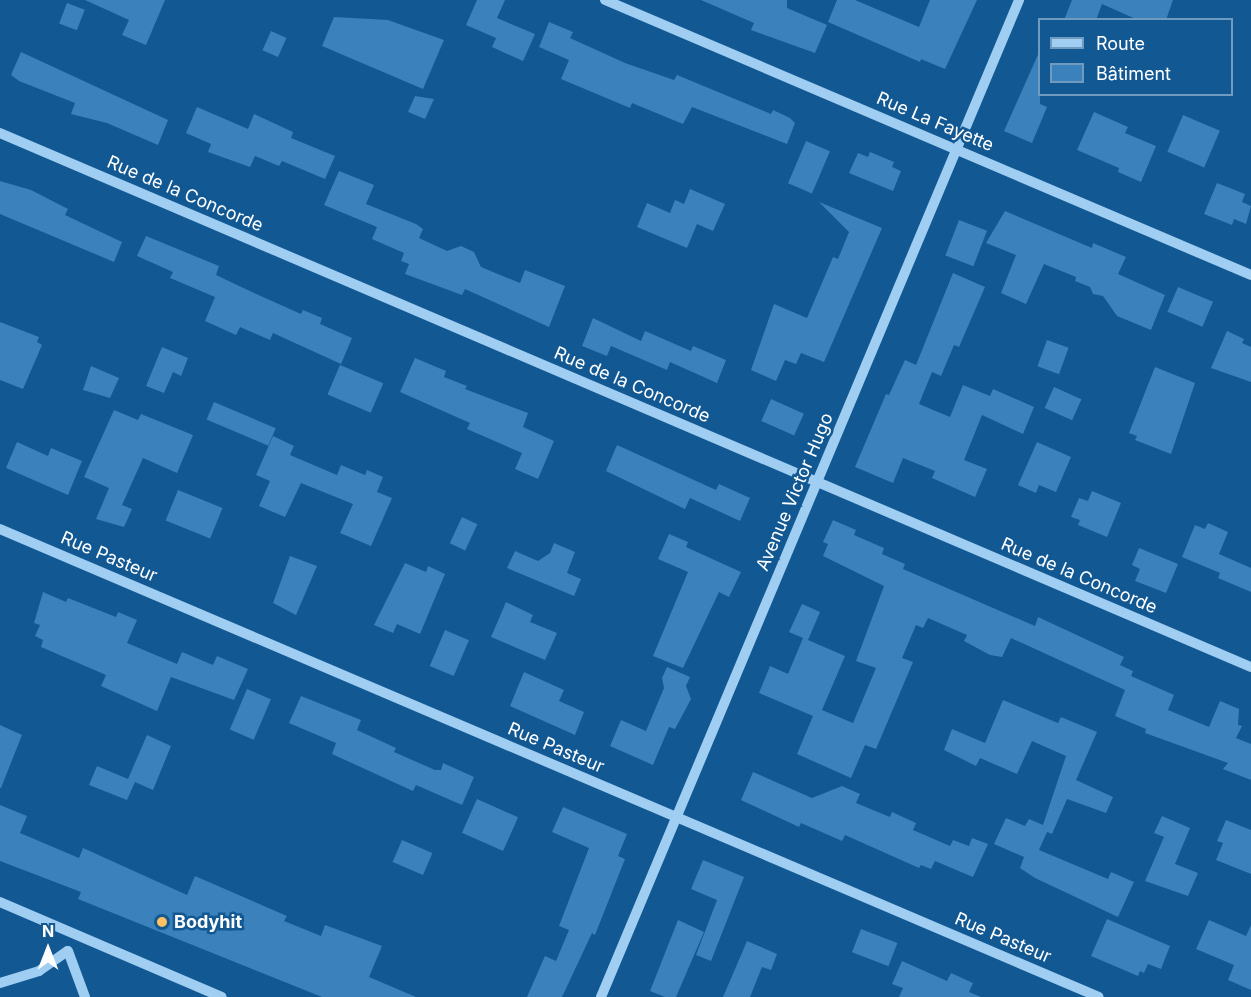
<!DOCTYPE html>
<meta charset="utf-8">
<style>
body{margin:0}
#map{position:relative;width:1251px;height:997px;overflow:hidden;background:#125893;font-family:Inter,sans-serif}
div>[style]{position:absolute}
.building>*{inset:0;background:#3b81bb;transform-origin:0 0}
.minor>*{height:10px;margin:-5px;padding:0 5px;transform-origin:5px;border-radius:5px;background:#a0cef2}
.dots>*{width:16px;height:16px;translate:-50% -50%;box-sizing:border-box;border:3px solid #125893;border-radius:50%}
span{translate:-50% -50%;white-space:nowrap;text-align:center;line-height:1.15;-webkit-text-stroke:5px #125893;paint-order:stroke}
.street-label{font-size:18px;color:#fff}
.poi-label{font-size:18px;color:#fff;font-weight:700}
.left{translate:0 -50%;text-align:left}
.legend{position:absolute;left:1038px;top:18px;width:195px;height:78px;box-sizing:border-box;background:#125893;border:2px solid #719bbe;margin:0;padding:8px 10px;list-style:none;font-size:18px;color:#fff}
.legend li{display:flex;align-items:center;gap:12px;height:30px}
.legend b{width:30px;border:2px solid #719bbe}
.north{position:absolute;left:18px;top:919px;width:60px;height:60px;-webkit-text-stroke:4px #125893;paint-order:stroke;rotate:0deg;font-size:16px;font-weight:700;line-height:24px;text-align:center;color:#fff}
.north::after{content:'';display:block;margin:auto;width:21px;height:27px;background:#fff;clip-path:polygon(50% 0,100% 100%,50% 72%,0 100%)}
</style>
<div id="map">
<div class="building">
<i style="clip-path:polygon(85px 0,165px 0,146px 45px,122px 35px,129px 20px)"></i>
<i style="clip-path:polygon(477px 0,505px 0,497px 18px,535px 34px,523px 61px,492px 47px,496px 38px,466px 25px)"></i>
<i style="clip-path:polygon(701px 0,787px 0,787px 8px,827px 25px,815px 53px,751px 30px,754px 23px)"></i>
<i style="clip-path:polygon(837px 0,855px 0,919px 27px,930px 0,977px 0,945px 69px,921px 59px,920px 62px,828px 22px)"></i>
<i style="clip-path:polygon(1072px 0,1173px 0,1166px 20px,1138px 20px,1102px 4px,1096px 20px,1064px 20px)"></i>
<i style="left:67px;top:3px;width:19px;height:22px;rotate:21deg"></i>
<i style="clip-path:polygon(334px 17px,388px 20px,444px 40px,423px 89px,322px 46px)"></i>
<i style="clip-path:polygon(549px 22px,573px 32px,570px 38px,625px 63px,674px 80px,677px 75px,771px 114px,773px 110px,790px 118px,795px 123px,787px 144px,692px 107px,683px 124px,632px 103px,630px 108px,561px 79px,569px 60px,539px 47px)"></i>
<i style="left:271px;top:31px;width:17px;height:21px;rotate:24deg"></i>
<i style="clip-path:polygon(1040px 50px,1040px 104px,1047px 107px,1032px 143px,1004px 131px)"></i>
<i style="clip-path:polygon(21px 52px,168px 120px,158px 145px,107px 123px,71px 114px,75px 103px,19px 81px,11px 75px)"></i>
<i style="clip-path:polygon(415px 96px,434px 99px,425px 119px,408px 112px)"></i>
<i style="clip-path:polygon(197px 107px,248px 129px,254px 114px,293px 132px,291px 138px,335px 156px,325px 179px,282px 161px,279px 166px,255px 156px,250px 167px,208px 152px,211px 144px,186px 133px)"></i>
<i style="clip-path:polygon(1094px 112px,1128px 127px,1125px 133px,1156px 146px,1141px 182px,1118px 172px,1119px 168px,1077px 150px)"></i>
<i style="left:1183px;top:115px;width:40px;height:40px;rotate:23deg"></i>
<i style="left:806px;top:141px;width:26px;height:46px;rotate:23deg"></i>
<i style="clip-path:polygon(870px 152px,894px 162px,892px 167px,901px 171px,893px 191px,849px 173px,858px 153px,868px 157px)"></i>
<i style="clip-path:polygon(339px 171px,374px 185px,366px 204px,416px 224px,423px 229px,419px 238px,447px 251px,461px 246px,474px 252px,481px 267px,520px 283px,525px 270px,565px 286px,549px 327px,465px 289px,462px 295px,405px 274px,409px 264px,401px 261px,404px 253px,372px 239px,377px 227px,324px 205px)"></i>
<i style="clip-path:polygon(0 181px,31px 190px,68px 209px,65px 215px,122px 242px,114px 262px,0 214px)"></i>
<i style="clip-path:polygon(1217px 183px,1245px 194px,1242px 202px,1251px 206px,1246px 224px,1234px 219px,1232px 225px,1204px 214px)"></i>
<i style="clip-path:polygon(690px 189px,725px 204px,713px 231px,697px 224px,687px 248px,637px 227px,647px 203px,670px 213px,675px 200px,684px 204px)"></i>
<i style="clip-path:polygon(819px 202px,882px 228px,824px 362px,801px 353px,796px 364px,785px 360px,776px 381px,751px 370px,774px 304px,807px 318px,833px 257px,838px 259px,849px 232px)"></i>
<i style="clip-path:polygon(1005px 211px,1092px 248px,1093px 243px,1126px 257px,1118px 274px,1165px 295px,1151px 330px,1117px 316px,1103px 296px,1093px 294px,1090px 287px,1075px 281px,1076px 277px,1044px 264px,1026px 304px,1001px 293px,1016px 255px,986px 243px)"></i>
<i style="left:959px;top:220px;width:30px;height:38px;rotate:21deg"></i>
<i style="clip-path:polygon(146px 236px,219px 266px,216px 275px,254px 293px,301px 314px,303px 310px,322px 318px,320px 324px,352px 338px,341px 364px,273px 333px,270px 340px,240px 327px,236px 335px,205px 321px,215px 297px,170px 278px,173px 272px,137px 256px)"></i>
<i style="clip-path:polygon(953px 273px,985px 287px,959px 347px,954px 345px,941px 376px,932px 372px,919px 404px,950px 417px,963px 385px,990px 396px,993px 389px,1034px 407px,1023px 434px,982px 415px,964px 460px,987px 469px,975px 497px,932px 478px,935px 471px,903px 458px,893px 483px,855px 467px,886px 394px,889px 395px,905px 360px,916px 365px)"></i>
<i style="left:1178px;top:287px;width:38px;height:27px;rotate:23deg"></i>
<i style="clip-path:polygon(593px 318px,641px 341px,645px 331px,691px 351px,693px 346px,726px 360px,717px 383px,670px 362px,667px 370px,611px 346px,607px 356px,582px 346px)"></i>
<i style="clip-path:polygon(0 322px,39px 337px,37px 342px,42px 345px,23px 389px,0 380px)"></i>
<i style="clip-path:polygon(1227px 331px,1244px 339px,1242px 343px,1251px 347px,1251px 382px,1211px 368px)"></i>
<i style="left:1047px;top:340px;width:23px;height:28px;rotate:20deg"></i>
<i style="clip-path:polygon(162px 347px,188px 358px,181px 376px,173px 372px,164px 393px,146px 386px)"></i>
<i style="clip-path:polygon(415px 358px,446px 371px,444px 377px,467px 386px,465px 389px,528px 413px,523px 427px,554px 441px,538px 479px,515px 469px,522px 453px,467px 429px,470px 423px,400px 392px)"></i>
<i style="left:340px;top:365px;width:47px;height:32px;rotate:23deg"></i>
<i style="clip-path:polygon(91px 366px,119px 378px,110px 398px,83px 390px)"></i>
<i style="clip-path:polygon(1155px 367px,1195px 383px,1171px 454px,1135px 440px,1137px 436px,1129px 433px)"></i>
<i style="left:1054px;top:387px;width:30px;height:23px;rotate:24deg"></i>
<i style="left:771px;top:399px;width:36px;height:24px;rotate:24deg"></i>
<i style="left:214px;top:402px;width:67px;height:19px;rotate:23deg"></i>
<i style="clip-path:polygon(114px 410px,138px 420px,141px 414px,193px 435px,177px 473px,143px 458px,122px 505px,132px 509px,124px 527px,96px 519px,109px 488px,84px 477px)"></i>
<i style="clip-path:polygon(273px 436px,294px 446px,290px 455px,337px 475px,341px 465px,365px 475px,367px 470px,383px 477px,377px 492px,392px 498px,371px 546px,340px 533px,353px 504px,301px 483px,285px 517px,259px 506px,270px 481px,256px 475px)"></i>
<i style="clip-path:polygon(17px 442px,48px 456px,51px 448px,82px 461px,68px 495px,6px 468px)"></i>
<i style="clip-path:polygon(1037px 442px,1071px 457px,1056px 492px,1039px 485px,1036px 493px,1018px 485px)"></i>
<i style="clip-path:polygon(617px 445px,716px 490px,719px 484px,750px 498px,740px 521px,690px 498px,685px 509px,606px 471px)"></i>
<i style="left:178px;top:490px;width:48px;height:33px;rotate:22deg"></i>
<i style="clip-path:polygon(1092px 491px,1121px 503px,1107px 537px,1078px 525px,1080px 520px,1071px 517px,1079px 498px,1088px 501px)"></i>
<i style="left:462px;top:517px;width:17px;height:29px;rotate:25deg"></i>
<i style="clip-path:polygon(833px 520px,856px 530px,854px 535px,884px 548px,882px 554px,905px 564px,903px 569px,1035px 626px,1038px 617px,1124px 657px,1120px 665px,1133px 671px,1129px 682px,1131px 676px,1174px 695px,1168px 710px,1209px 727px,1220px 701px,1239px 709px,1238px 725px,1242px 726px,1236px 738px,1251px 744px,1251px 780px,1223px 769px,1228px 763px,1145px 733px,1146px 729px,1115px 716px,1125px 690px,1011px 638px,1002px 657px,990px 655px,964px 641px,967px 635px,928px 618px,923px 628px,916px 625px,902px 658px,913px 662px,876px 749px,865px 745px,851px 778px,797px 754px,813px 716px,759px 693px,770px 666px,788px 674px,803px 638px,789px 632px,802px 604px,820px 612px,808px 640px,845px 656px,822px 710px,853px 723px,876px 668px,856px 661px,884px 586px,823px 556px,828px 544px,823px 542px)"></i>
<i style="clip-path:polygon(1208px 523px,1228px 532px,1219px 554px,1251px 568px,1251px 592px,1218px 578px,1220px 573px,1182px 557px,1195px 525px,1205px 529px)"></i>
<i style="clip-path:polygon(669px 534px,688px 542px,686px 547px,741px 572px,729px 597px,719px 592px,683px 668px,653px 656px,688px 572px,658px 559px)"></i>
<i style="clip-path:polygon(554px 543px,575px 552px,567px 573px,581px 579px,574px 596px,507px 568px,515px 551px,538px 561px,550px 553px)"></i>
<i style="clip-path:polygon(1139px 548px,1178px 564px,1166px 593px,1135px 581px,1140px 569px,1132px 565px)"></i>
<i style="clip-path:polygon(290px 556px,317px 566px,296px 615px,273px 603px)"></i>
<i style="clip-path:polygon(405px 563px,426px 572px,428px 566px,445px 574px,420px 634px,397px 624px,393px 633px,374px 625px)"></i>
<i style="clip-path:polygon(43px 592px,66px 602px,68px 598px,116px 617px,118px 612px,137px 620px,127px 643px,177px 664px,182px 652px,213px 665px,217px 656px,248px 669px,234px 700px,171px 677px,157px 711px,101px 686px,106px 675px,41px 647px,43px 640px,35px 636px,40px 625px,34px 623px)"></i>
<i style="clip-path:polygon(506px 602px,533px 615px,530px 622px,557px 633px,545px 660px,491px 637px)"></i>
<i style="left:445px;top:630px;width:26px;height:39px;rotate:23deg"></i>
<i style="clip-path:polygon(667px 667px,690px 677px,686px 686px,691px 699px,675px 729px,669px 727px,653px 765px,610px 746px,621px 720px,646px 731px,664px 688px,662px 678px)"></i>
<i style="clip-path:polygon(524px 672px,564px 690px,559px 701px,584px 712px,575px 735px,510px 706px)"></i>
<i style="left:247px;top:689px;width:26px;height:44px;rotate:23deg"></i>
<i style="clip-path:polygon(301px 696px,361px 720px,357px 730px,396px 748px,394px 752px,435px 770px,441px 770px,443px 763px,474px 777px,462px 805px,416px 785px,413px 791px,332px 754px,336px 743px,289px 723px)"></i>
<i style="clip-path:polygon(1003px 700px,1058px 723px,1061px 717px,1097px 732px,1076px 780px,1113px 797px,1106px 813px,1067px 799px,1052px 834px,1047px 832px,1039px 850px,1108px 879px,1111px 872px,1134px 882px,1118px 917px,1035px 878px,1020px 868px,1024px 857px,994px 844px,1006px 818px,1025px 826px,1029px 819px,1043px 825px,1066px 756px,1032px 741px,1017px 774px,980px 758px,976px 766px,944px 750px,952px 729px,985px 743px)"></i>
<i style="clip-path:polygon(0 725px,22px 735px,1px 788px,0 788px)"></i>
<i style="clip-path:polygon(147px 735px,171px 746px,153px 790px,135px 782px,127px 800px,89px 785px,97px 766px,128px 779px)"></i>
<i style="clip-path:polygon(753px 772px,812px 798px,842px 786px,860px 794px,856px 803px,890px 817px,892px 812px,916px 823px,913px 830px,950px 846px,953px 840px,969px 846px,972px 838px,988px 844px,973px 877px,935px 861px,931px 869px,921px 865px,919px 868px,845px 835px,842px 841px,801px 823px,799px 827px,741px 800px)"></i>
<i style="left:477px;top:799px;width:45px;height:37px;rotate:24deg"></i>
<i style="clip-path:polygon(0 805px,27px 816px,20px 833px,79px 858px,83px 848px,187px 895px,195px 876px,287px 916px,284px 921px,321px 936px,325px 925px,382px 946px,369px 977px,416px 997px,322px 997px,78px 899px,81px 892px,0 861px)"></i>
<i style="clip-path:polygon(563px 807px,627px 834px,618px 856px,625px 859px,595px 935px,592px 933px,562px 997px,527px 997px,545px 956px,556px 961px,569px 930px,559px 926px,589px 848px,552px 832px)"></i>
<i style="clip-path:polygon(1162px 816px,1190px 828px,1175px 864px,1198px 873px,1188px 896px,1145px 881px,1164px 837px,1154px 833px)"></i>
<i style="clip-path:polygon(1226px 820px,1251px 830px,1251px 874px,1216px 860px,1223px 843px,1217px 841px)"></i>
<i style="left:402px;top:840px;width:33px;height:24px;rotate:23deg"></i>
<i style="clip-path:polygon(703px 860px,744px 877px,711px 961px,696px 955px,717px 900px,691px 889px)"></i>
<i style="clip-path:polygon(1107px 919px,1170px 946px,1161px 969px,1148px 964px,1144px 973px,1140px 971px,1138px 976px,1091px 956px)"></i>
<i style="clip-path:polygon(678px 920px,704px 932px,676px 997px,665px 997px,650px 991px)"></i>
<i style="clip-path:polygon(1209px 920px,1246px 936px,1251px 925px,1251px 990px,1228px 980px,1234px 965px,1196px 949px)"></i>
<i style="left:861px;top:929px;width:39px;height:25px;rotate:21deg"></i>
<i style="clip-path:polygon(747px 941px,777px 954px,771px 970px,762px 967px,750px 997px,723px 997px)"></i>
<i style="clip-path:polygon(902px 961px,947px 981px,951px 973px,973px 983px,969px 992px,981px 997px,899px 997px,903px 988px,892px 984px)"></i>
</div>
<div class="minor">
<i style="left:605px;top:0;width:702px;rotate:23.06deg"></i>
<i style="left:0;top:133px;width:1360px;rotate:23.12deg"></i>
<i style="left:0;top:529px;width:1194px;rotate:23.07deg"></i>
<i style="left:0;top:902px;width:241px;rotate:23.2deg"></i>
<i style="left:68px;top:951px;width:49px;rotate:69.7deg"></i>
<i style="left:0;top:983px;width:41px;rotate:-17.1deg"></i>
<i style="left:39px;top:971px;width:35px;rotate:-35deg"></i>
<i style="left:601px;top:997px;width:1081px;rotate:-67.25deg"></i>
</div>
<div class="dots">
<i style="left:162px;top:922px;background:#ffc161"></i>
</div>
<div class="street-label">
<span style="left:935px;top:122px;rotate:23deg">Rue La Fayette</span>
<span style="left:185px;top:194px;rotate:23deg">Rue de la Concorde</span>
<span style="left:632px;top:385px;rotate:23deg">Rue de la Concorde</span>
<span style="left:795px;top:492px;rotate:-67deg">Avenue Victor Hugo</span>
<span style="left:109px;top:557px;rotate:23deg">Rue Pasteur</span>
<span style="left:1079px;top:576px;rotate:23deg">Rue de la Concorde</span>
<span style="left:556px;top:748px;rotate:23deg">Rue Pasteur</span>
<span style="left:1003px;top:938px;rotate:23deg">Rue Pasteur</span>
</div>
<div class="poi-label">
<span class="left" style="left:174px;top:922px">Bodyhit</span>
</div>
<ul class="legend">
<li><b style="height:8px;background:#a0cef2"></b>Route</li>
<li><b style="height:16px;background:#3b81bb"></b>Bâtiment</li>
</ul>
<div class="north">N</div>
</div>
